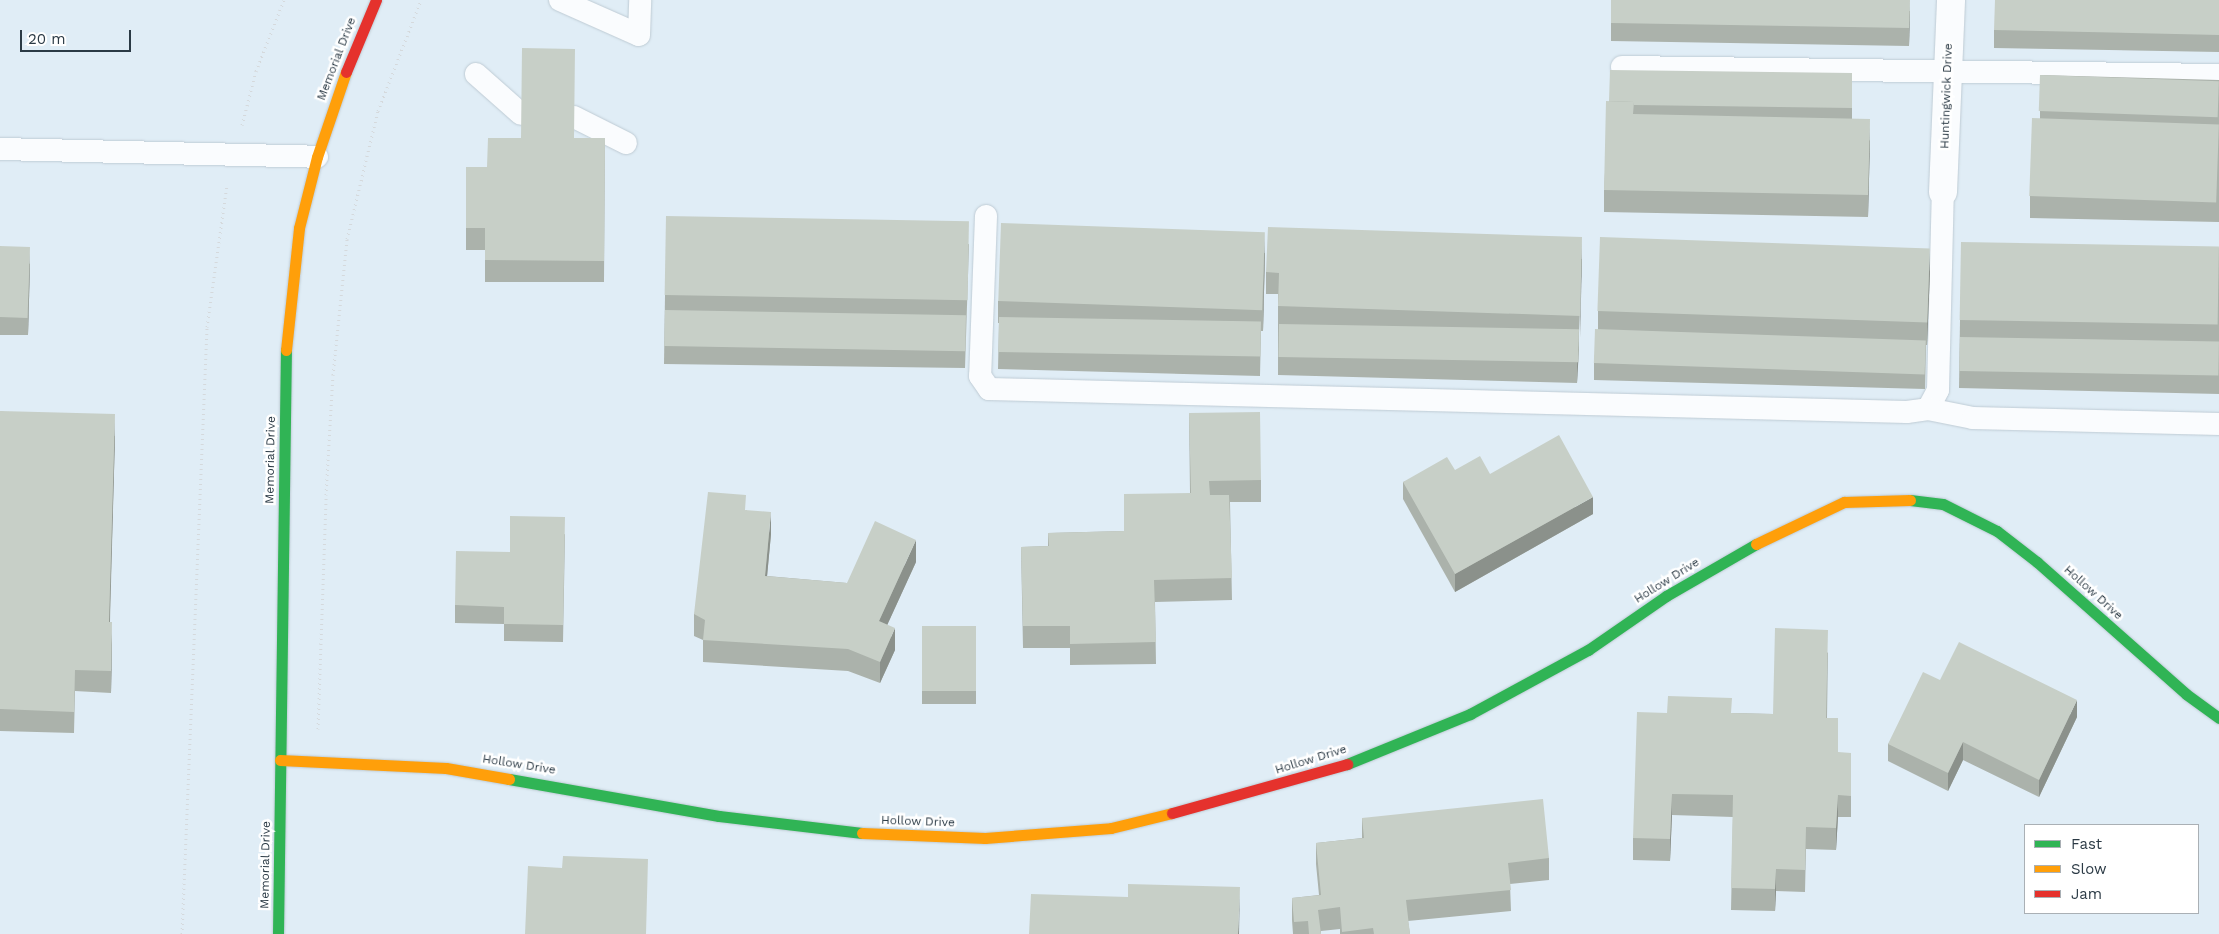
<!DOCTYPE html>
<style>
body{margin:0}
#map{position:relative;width:2219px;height:934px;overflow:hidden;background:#e0edf6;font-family:"Work Sans",sans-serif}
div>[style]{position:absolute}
.path>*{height:3px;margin-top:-1.5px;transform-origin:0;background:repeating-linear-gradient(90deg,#d5d9dc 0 1px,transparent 0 5px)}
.roads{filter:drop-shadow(0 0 1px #becbd4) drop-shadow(0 0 1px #becbd4)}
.lane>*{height:22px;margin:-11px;padding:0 11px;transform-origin:11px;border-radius:11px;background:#fafcfe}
.street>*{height:28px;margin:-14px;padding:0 14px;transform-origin:14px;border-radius:14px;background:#fafcfe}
.fast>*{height:11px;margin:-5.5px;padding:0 5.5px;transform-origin:5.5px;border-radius:5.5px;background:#30b455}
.slow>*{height:11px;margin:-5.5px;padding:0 5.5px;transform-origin:5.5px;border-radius:5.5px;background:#ff9f0a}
.jam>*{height:11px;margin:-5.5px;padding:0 5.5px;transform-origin:5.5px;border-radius:5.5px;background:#e5322d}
.wall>*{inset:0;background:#abb2ab;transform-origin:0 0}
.shaded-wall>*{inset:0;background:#8b918b}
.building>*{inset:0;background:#c7cfc7;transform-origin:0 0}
span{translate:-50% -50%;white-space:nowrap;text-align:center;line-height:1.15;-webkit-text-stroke:5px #fff;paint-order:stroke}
.street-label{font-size:12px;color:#2b3a45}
.legend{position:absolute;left:2024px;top:824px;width:175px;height:90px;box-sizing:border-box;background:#fff;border:1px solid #aab0b5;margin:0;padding:6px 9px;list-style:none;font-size:15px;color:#2b3a45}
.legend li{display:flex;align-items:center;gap:10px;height:25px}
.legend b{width:25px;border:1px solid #aab0b5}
.scale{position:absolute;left:20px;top:30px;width:111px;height:22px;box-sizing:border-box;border:2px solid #2b3a45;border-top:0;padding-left:6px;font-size:15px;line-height:18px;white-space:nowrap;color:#2b3a45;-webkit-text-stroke:4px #fff;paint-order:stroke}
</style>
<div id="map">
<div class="path">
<i style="left:242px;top:125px;width:56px;rotate:-75.5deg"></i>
<i style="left:256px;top:71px;width:76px;rotate:-68.5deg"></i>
<i style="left:318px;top:729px;width:234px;rotate:-88deg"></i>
<i style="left:326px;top:495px;width:120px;rotate:-86.7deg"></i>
<i style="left:333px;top:375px;width:137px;rotate:-84.1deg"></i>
<i style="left:347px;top:239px;width:132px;rotate:-76.4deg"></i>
<i style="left:378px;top:111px;width:119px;rotate:-68.8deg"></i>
<i style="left:182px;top:934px;width:608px;rotate:-87.64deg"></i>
<i style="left:207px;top:327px;width:144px;rotate:-82deg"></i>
</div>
<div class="roads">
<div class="lane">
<i style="left:560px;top:0;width:86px;rotate:23.9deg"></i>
<i style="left:639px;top:35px;width:35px;rotate:-88deg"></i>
<i style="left:1622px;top:67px;width:597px;rotate:0.77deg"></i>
<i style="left:476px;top:74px;width:60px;rotate:41.6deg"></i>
<i style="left:574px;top:117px;width:58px;rotate:26.6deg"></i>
<i style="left:0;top:149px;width:317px;rotate:1.4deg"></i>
<i style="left:986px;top:216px;width:160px;rotate:92.1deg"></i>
<i style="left:980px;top:376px;width:16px;rotate:55deg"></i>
<i style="left:989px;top:389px;width:918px;rotate:1.44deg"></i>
<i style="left:1907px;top:412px;width:21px;rotate:-8deg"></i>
<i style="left:1928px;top:409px;width:21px;rotate:-62deg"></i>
<i style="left:1938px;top:390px;width:198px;rotate:-88.6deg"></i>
<i style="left:1928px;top:409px;width:46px;rotate:11.3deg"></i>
<i style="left:1973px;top:418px;width:246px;rotate:1.4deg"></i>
</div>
<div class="street">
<i style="left:1943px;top:192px;width:192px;rotate:-87.6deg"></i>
</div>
<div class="fast">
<i style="left:1910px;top:500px;width:33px;rotate:7deg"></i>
<i style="left:1943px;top:504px;width:60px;rotate:26.6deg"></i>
<i style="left:1997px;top:531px;width:51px;rotate:37.8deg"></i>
<i style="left:2037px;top:562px;width:199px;rotate:41.5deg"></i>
<i style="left:2186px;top:694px;width:41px;rotate:36deg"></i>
<i style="left:1347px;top:764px;width:133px;rotate:-22.1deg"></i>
<i style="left:1470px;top:714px;width:134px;rotate:-28.5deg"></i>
<i style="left:1588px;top:650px;width:95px;rotate:-34.7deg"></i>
<i style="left:1666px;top:596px;width:104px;rotate:-30deg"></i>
<i style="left:509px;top:779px;width:213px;rotate:10deg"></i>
<i style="left:719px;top:816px;width:144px;rotate:6.8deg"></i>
<i style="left:278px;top:934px;width:584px;rotate:-89.22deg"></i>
</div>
<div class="slow">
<i style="left:286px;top:350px;width:123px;rotate:-83.9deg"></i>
<i style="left:299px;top:228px;width:73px;rotate:-75.8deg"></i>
<i style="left:317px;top:157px;width:90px;rotate:-71.2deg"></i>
<i style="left:1756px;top:544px;width:98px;rotate:-25.5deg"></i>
<i style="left:1844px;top:502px;width:66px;rotate:-1.7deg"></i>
<i style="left:280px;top:760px;width:166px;rotate:2.8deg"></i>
<i style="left:446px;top:768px;width:64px;rotate:9.9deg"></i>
<i style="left:862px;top:833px;width:123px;rotate:2.3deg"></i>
<i style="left:985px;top:838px;width:126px;rotate:-4.5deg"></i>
<i style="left:1111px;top:828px;width:63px;rotate:-13.8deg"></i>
</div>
<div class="jam">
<i style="left:346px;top:72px;width:78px;rotate:-67.4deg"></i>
<i style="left:1172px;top:813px;width:182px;rotate:-15.6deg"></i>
</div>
</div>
<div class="wall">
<i style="clip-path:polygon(1611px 0,1910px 11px,1909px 46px,1611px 41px)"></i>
<i style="clip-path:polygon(2219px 0,2219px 52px,1994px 48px,1994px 30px)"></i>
<i style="clip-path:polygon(1852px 73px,1852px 119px,1870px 141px,1868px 217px,1604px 212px,1604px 190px,1609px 101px)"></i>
<i style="clip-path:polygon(2040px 75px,2219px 80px,2219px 222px,2030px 218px,2030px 196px,2040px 118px)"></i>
<i style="clip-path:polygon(574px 138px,605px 138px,604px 282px,485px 282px,485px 250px,466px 250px,466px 167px,487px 167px)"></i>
<i style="clip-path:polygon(969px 244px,965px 368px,664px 364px,665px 295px)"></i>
<i style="clip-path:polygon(0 246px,30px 264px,28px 335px,0 335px)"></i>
<i style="clip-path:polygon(2219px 248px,2219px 394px,1959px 388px,1960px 320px)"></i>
<i style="clip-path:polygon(1265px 253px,1263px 331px,1261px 331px,1260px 376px,998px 369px,999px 323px,998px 323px,998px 301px)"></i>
<i style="clip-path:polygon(1582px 259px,1577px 383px,1278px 375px,1278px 294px,1266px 294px,1266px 272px)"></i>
<i style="clip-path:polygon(1930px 271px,1927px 345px,1926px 345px,1925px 389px,1594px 380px,1594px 363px,1598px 329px,1598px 311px)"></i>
<i style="clip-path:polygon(0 411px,115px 436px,110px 622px,112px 644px,111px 693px,75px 691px,74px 733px,0 731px)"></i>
<i style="clip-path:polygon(1189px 413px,1261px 480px,1261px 502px,1230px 502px,1232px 600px,1155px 602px,1156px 664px,1070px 665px,1070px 648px,1023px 648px,1021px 547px,1048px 546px,1048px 533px,1124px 531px,1190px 493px)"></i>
<i style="clip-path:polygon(1455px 470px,1490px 474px,1593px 514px,1455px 592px,1403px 499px,1403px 482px)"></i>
<i style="clip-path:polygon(746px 510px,771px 534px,767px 576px,847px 583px,916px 562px,887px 625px,895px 650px,880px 683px,848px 671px,703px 662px,703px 640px,694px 636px,694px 614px)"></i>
<i style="clip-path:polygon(565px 534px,563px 642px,504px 641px,504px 624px,455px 623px,455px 605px,510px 552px)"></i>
<i style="left:922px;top:626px;width:54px;height:78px"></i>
<i style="clip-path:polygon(1828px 652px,1827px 718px,1838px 752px,1851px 774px,1851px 817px,1838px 817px,1836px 850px,1806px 849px,1805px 892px,1776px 891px,1775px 911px,1731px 910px,1733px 817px,1672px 815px,1670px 861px,1633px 860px,1633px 838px,1667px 713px,1732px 713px,1773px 714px)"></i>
<i style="clip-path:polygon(1940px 680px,2077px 717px,2039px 797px,1963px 760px,1948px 791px,1888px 761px,1888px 744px)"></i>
<i style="clip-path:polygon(1362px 818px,1549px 858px,1549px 880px,1510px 884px,1511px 911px,1408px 921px,1410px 934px,1340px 934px,1340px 929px,1321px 931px,1321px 934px,1293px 934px,1292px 920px,1292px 898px,1319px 895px,1316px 864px,1316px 843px,1362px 838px)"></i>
</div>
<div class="shaded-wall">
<i style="clip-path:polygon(1910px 0,1910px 11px,1909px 46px,1909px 28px)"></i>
<i style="clip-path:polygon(1870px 119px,1870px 141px,1868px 217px,1868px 195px)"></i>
<i style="clip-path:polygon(1265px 232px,1265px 253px,1263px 331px,1263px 310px)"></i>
<i style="clip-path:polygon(1582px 237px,1582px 259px,1580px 338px,1580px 316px)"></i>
<i style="clip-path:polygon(30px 247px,30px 264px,28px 335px,28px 318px)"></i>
<i style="clip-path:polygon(1930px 250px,1930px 271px,1927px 345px,1927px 323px)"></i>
<i style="clip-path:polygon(1579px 331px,1579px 349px,1577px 383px,1577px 366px)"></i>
<i style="clip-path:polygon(115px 414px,115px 436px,109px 644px,109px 622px)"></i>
<i style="clip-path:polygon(1593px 497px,1593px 514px,1455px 592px,1455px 574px)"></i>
<i style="clip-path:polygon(771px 512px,771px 534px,765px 598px,765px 576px)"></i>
<i style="clip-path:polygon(916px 540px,916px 562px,879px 643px,879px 621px)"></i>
<i style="clip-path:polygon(112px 622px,112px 644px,111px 693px,111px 671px)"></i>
<i style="clip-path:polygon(895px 628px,895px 650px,880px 683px,880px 662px)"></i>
<i style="clip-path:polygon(2077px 700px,2077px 717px,2039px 797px,2039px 780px)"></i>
<i style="clip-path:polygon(1963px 742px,1963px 760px,1948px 791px,1948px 773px)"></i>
<i style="clip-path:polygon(1672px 794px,1672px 815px,1670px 861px,1670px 839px)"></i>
<i style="clip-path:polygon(1838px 795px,1838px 817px,1836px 850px,1836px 828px)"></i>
<i style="clip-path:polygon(1776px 869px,1776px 891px,1775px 911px,1775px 889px)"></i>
<i style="clip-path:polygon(1240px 887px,1239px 934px,1238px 934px)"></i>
</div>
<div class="building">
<i style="clip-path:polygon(1611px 0,1910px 0,1909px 28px,1611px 23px)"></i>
<i style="clip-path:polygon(1995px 0,2219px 0,2219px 35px,1994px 30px)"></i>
<i style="clip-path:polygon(522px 48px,575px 49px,574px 138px,605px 138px,604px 261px,485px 260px,485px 228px,466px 228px,466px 167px,487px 167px,488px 138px,521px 138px)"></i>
<i style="clip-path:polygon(1610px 70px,1852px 73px,1852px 108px,1634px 105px,1634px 102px,1609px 101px)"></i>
<i style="left:2040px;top:75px;width:179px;height:36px;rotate:2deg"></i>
<i style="clip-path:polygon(1606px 101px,1634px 102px,1633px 114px,1870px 119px,1868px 195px,1604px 190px)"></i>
<i style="left:2032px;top:118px;width:187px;height:78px;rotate:2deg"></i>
<i style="left:666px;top:216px;width:303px;height:79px;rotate:1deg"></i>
<i style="left:1001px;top:223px;width:264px;height:78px;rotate:2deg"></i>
<i style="clip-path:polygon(1268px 227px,1582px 237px,1580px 316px,1278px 306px,1279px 273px,1266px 272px)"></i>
<i style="left:1600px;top:237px;width:330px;height:74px;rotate:2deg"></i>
<i style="left:1961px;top:242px;width:258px;height:78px;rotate:1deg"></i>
<i style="left:0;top:246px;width:30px;height:71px;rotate:2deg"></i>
<i style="left:665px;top:310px;width:301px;height:36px;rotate:1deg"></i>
<i style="left:999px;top:317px;width:262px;height:35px;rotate:1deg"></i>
<i style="left:1279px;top:324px;width:300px;height:33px;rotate:1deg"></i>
<i style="left:1595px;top:329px;width:331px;height:34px;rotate:2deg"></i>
<i style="left:1960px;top:337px;width:259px;height:34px;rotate:1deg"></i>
<i style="clip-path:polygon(0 411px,115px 414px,109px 622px,112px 622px,111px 671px,75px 670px,74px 712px,0 709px)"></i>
<i style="clip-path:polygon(1260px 412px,1261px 480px,1209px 481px,1210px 495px,1229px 495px,1232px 578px,1154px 580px,1156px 642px,1070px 644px,1070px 626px,1023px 626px,1021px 547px,1049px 546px,1048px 533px,1124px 531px,1124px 494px,1191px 493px,1189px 413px)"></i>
<i style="clip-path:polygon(1559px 435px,1593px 497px,1455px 574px,1403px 482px,1447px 457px,1455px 470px,1480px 456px,1490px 474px)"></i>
<i style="clip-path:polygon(708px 492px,746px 495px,745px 510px,771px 512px,765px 576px,847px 583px,875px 521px,916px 540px,879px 621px,895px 628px,880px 662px,848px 649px,703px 640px,705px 620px,694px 614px)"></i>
<i style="clip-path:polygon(510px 516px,565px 517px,563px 625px,504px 624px,504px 607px,455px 605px,456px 551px,510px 552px)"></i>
<i style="left:922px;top:626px;width:54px;height:65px"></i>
<i style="clip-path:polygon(1775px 628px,1828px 630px,1826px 718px,1838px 718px,1838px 752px,1851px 753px,1851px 796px,1838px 795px,1836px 828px,1806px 827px,1805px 870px,1776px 869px,1775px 889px,1731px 888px,1733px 795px,1672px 794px,1670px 839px,1633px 838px,1637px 712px,1667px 713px,1668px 696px,1732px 698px,1731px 713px,1773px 714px)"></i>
<i style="clip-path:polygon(1959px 642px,2077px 700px,2039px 780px,1963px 742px,1948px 773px,1888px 744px,1923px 672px,1940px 680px)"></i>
<i style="clip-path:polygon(1543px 799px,1549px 858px,1508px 863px,1511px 890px,1406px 900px,1410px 934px,1374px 934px,1373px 928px,1342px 932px,1340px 907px,1318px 910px,1321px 934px,1309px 934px,1308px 921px,1294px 922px,1292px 898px,1321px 895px,1316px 843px,1364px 838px,1362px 818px)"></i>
<i style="clip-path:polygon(563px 856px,648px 859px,646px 934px,525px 934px,528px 866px,562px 868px)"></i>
<i style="clip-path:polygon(1128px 884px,1240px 887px,1238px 934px,1029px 934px,1031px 894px,1128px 897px)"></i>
</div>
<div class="street-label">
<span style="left:337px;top:59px;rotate:-69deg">Memorial Drive</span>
<span style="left:1947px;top:96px;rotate:-88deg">Huntingwick Drive</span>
<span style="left:271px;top:460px;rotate:-89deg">Memorial Drive</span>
<span style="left:1667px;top:581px;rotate:-32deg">Hollow Drive</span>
<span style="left:2093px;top:593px;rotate:42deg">Hollow Drive</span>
<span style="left:1311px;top:760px;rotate:-17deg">Hollow Drive</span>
<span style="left:519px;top:765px;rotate:9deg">Hollow Drive</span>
<span style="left:918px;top:822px;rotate:2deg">Hollow Drive</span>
<span style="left:266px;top:865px;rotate:-89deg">Memorial Drive</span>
</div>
<ul class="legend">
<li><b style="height:6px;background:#30b455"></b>Fast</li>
<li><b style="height:6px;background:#ff9f0a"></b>Slow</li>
<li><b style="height:6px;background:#e5322d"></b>Jam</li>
</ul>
<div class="scale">20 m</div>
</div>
